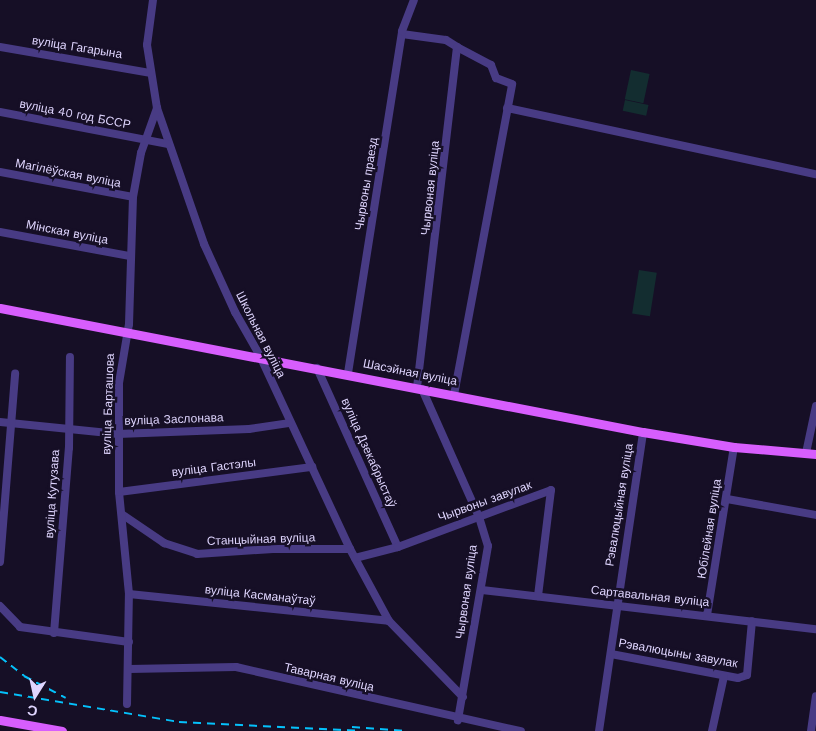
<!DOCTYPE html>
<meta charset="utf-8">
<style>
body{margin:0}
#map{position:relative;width:816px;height:731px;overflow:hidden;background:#160f26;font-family:"Work Sans",sans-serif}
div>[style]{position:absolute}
.green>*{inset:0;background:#132d30;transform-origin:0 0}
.minor>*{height:8px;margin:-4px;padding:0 4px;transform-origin:4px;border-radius:4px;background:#483b84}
.major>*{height:9px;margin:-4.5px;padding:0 4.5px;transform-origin:4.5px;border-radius:4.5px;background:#d75efd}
.rail>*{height:2px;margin-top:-1px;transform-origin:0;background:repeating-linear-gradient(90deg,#04c1fb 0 8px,transparent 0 14px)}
span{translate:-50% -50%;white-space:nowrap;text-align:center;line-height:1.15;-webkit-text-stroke:5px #160f26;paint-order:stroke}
.street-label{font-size:12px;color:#dfd5fe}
.north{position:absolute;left:10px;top:671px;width:50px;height:50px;-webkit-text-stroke:4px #160f26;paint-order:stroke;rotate:190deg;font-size:14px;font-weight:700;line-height:20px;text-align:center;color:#dfd5fe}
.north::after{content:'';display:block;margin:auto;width:18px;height:22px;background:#dfd5fe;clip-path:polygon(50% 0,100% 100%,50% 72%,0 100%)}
</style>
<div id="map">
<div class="green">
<i style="left:631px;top:70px;width:19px;height:30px;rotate:12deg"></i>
<i style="left:625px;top:100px;width:24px;height:11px;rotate:12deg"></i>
<i style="left:639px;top:270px;width:18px;height:44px;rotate:9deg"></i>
</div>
<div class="minor">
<i style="left:153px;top:0;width:45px;rotate:97.6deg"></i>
<i style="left:147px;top:45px;width:64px;rotate:81deg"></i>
<i style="left:157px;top:108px;width:144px;rotate:70.9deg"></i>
<i style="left:204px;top:244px;width:75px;rotate:65.5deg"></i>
<i style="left:235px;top:312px;width:51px;rotate:60.4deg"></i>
<i style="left:260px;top:356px;width:213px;rotate:65deg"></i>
<i style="left:350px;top:549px;width:82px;rotate:61.6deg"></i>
<i style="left:389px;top:621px;width:106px;rotate:45.8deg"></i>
<i style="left:402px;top:34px;width:44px;rotate:7.8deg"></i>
<i style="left:446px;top:40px;width:13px;rotate:32deg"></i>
<i style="left:457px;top:47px;width:343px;rotate:96.7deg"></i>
<i style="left:0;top:47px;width:152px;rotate:9.8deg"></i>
<i style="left:507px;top:108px;width:316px;rotate:12.1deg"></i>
<i style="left:0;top:112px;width:170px;rotate:10.8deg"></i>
<i style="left:0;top:172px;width:135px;rotate:10.6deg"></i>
<i style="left:0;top:232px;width:131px;rotate:10.5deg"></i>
<i style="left:317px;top:368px;width:196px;rotate:65.7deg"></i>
<i style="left:348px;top:373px;width:346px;rotate:-81deg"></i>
<i style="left:402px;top:31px;width:33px;rotate:-69deg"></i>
<i style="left:422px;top:389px;width:140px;rotate:66deg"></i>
<i style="left:479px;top:517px;width:30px;rotate:73deg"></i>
<i style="left:488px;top:546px;width:177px;rotate:99.8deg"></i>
<i style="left:454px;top:395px;width:316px;rotate:-79.4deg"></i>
<i style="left:512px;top:84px;width:17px;rotate:-159deg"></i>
<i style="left:496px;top:78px;width:14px;rotate:-111deg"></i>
<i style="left:491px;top:65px;width:38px;rotate:-152deg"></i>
<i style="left:0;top:422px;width:119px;rotate:5.8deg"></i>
<i style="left:118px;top:434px;width:131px;rotate:-2.2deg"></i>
<i style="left:249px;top:429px;width:40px;rotate:-8.5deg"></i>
<i style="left:806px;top:453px;width:48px;rotate:-78deg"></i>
<i style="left:119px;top:492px;width:195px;rotate:-7.4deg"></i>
<i style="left:727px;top:499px;width:90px;rotate:10.2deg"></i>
<i style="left:123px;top:515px;width:50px;rotate:34.3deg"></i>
<i style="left:164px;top:543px;width:35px;rotate:18deg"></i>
<i style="left:197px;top:554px;width:76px;rotate:-3.8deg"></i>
<i style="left:273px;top:549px;width:77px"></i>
<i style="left:355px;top:558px;width:44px;rotate:-14.3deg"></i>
<i style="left:398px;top:547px;width:163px;rotate:-20.4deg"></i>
<i style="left:551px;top:490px;width:107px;rotate:97deg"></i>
<i style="left:0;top:562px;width:189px;rotate:-85.4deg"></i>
<i style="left:482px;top:590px;width:336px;rotate:6.7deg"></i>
<i style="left:129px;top:594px;width:261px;rotate:5.9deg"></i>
<i style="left:0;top:606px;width:29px;rotate:46deg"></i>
<i style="left:20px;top:627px;width:110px;rotate:7.8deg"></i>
<i style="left:707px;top:615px;width:170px;rotate:-80.9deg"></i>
<i style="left:54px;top:633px;width:186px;rotate:-85.4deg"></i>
<i style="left:69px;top:448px;width:91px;rotate:-89.4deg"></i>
<i style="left:611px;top:654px;width:129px;rotate:10.7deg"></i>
<i style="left:738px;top:678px;width:9px;rotate:-18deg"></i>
<i style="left:747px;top:675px;width:54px;rotate:-84.7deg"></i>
<i style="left:129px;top:669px;width:107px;rotate:-1.1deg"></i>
<i style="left:236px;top:667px;width:292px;rotate:12.7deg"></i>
<i style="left:127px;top:704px;width:110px;rotate:-89deg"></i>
<i style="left:129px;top:594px;width:102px;rotate:-95.6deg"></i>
<i style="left:119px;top:492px;width:109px;rotate:-90deg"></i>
<i style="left:119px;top:383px;width:60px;rotate:-80.4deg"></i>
<i style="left:129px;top:324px;width:127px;rotate:-88.2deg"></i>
<i style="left:133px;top:197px;width:45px;rotate:-79.7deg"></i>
<i style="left:141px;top:153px;width:48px;rotate:-70.4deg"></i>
<i style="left:599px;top:731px;width:302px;rotate:-81.6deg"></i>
<i style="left:712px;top:731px;width:56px;rotate:-77.7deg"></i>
<i style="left:811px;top:731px;width:35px;rotate:-82deg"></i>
</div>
<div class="major">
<i style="left:0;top:308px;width:655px;rotate:10.92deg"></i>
<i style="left:643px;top:432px;width:92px;rotate:9.4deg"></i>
<i style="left:734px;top:447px;width:82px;rotate:4.9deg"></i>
<i style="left:0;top:720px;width:63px;rotate:10.1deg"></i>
</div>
<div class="rail">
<i style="left:0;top:657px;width:31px;rotate:38deg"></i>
<i style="left:24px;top:676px;width:47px;rotate:27.6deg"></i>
<i style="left:0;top:692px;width:181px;rotate:9.5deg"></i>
<i style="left:179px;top:722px;width:181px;rotate:2.8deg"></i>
<i style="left:352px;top:727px;width:55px;rotate:4.2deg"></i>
</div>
<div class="street-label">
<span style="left:77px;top:48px;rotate:9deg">вуліца Гагарына</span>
<span style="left:75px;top:115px;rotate:11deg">вуліца 40 год БССР</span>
<span style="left:68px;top:174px;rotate:11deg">Магілёўская вуліца</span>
<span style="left:367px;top:184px;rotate:-81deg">Чырвоны праезд</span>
<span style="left:431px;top:188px;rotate:-84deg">Чырвоная вуліца</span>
<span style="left:67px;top:233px;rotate:11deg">Мінская вуліца</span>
<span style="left:260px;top:335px;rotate:63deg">Школьная вуліца</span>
<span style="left:410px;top:373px;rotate:11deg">Шасэйная вуліца</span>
<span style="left:109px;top:404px;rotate:-88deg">вуліца Барташова</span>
<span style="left:174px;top:420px;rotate:-2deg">вуліца Заслонава</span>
<span style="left:368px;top:453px;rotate:66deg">вуліца Дзекабрыстаў</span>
<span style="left:214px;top:468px;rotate:-7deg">вуліца Гастэлы</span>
<span style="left:53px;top:494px;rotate:-86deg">вуліца Кутузава</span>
<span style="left:485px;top:502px;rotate:-20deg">Чырвоны завулак</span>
<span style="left:620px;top:505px;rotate:-81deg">Рэвалюцыйная вуліца</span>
<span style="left:710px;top:529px;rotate:-81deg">Юбілейная вуліца</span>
<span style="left:261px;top:540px;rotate:-2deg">Станцыйная вуліца</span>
<span style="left:467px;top:592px;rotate:-82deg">Чырвоная вуліца</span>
<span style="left:260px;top:596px;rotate:6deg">вуліца Касманаўтаў</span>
<span style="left:650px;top:597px;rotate:6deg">Сартавальная вуліца</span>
<span style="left:678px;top:654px;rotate:10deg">Рэвалюцыны завулак</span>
<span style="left:329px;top:678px;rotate:13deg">Таварная вуліца</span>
</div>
<div class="north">С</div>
</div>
